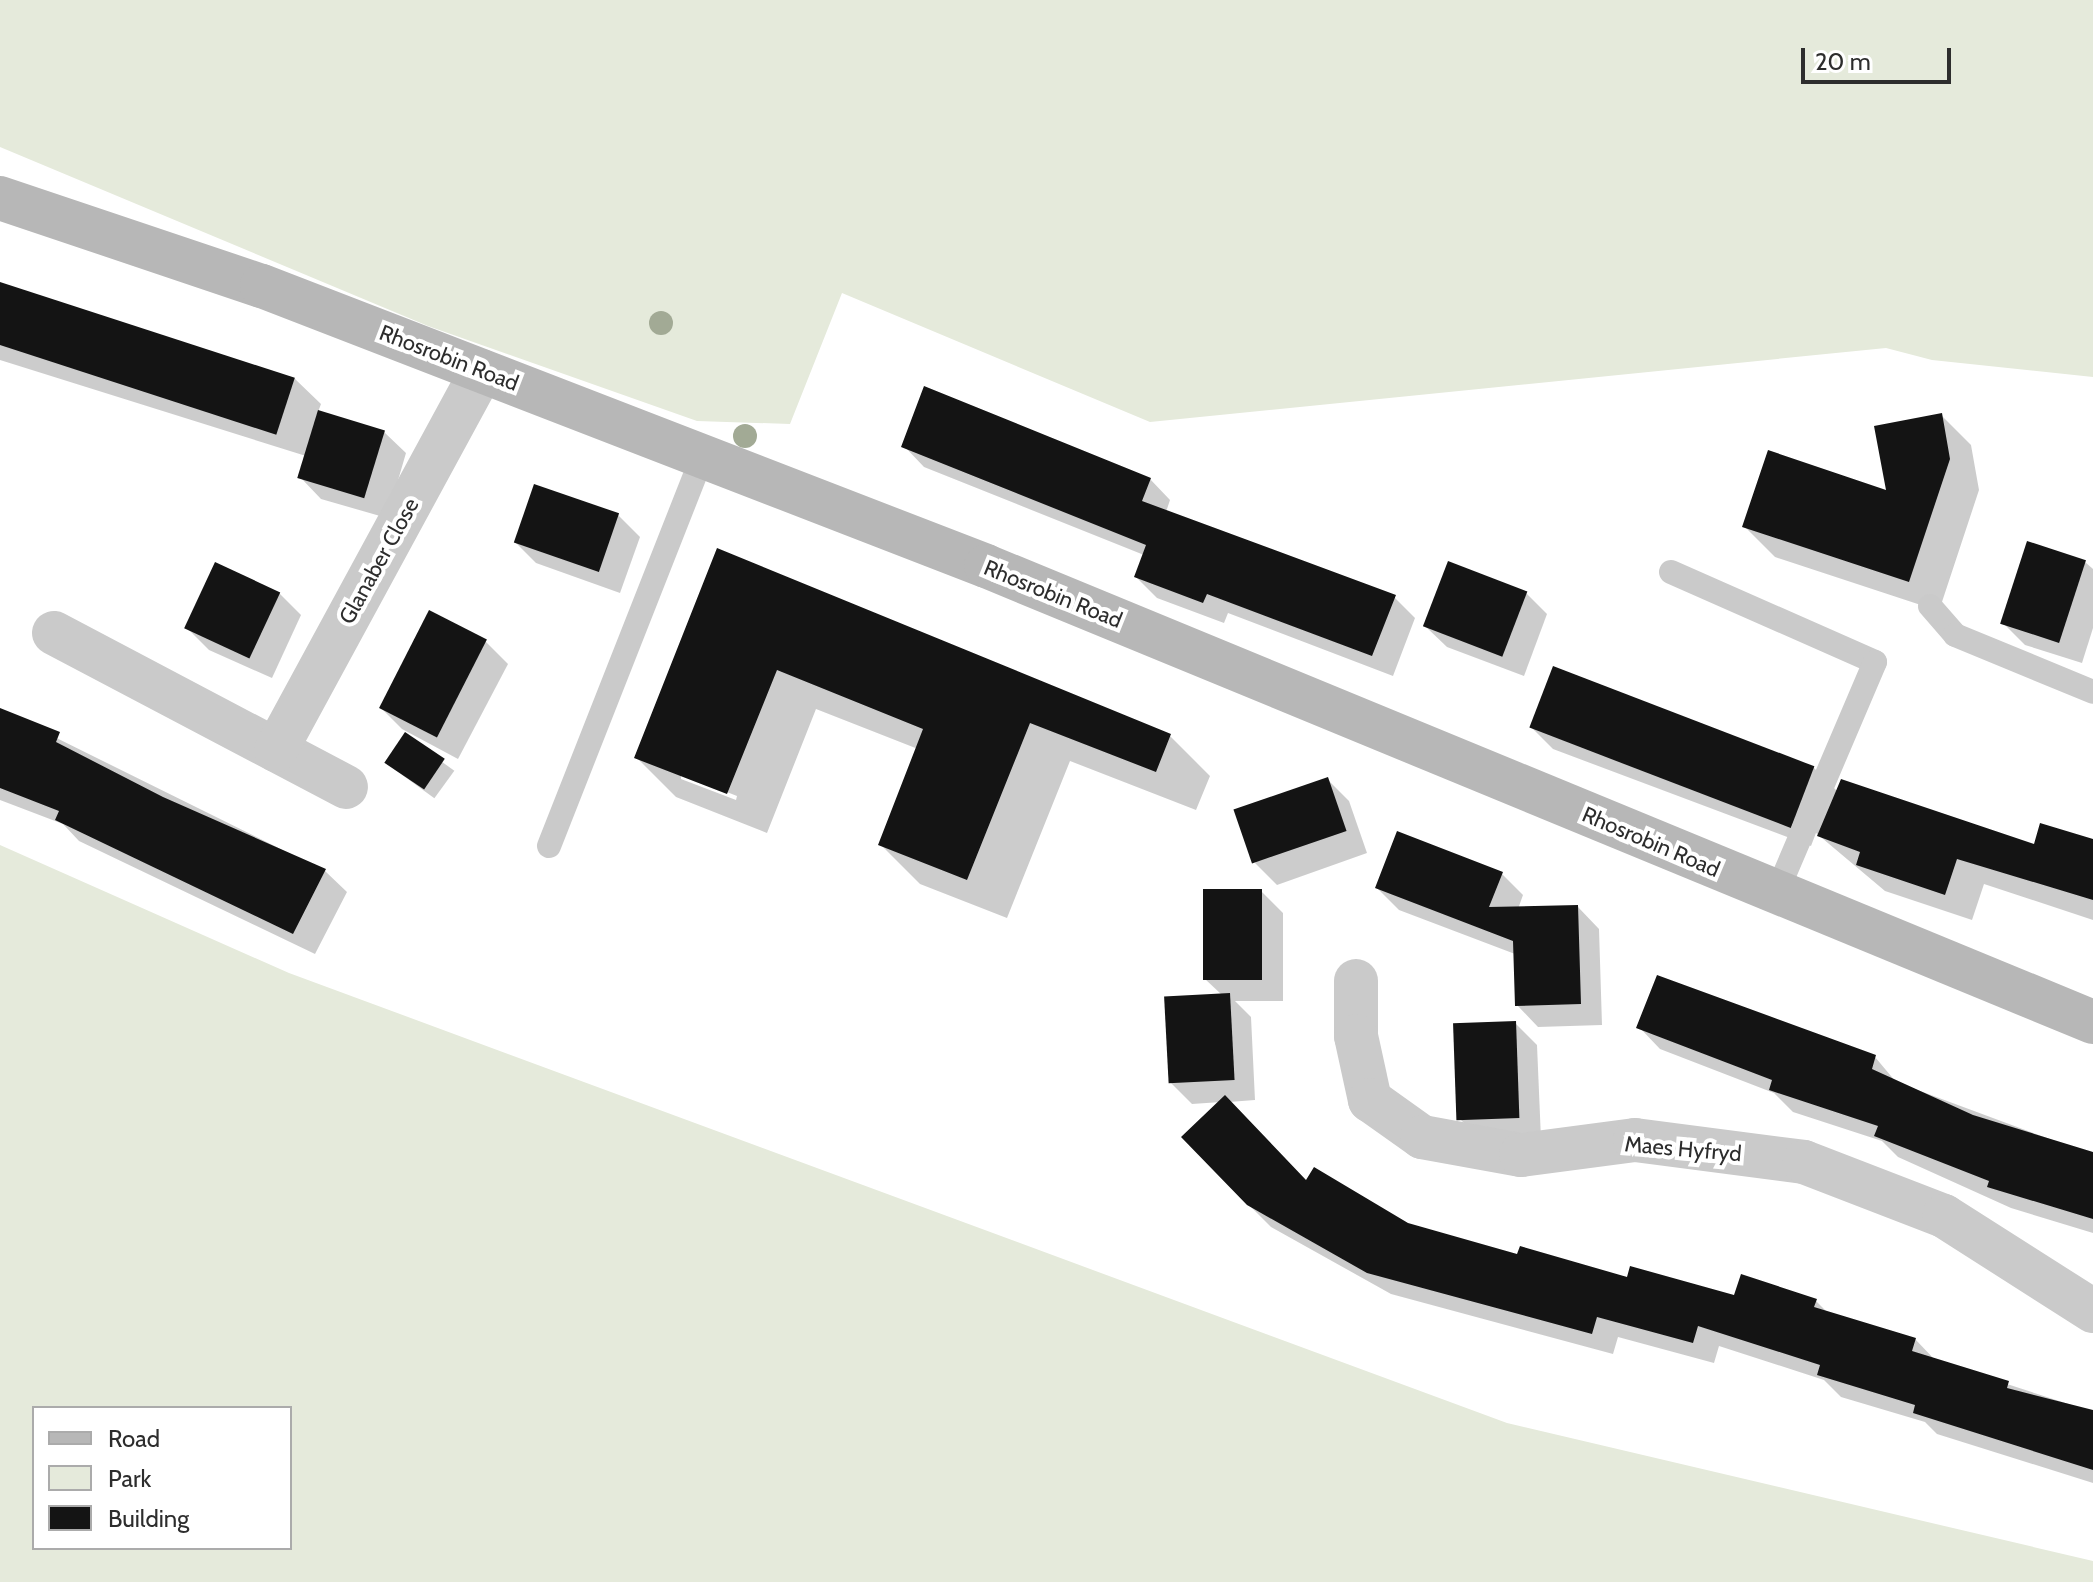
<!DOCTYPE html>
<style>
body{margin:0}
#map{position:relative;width:2093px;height:1582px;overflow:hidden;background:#fff;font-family:Cabin,sans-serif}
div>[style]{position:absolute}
.green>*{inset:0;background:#e5eadb}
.shadow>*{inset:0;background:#0003;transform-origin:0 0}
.building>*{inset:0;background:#141414;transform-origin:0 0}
.lane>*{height:24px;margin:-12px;padding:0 12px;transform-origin:12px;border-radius:12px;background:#cacaca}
.street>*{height:44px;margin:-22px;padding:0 22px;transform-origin:22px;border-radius:22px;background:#cacaca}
.secondary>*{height:44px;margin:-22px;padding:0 22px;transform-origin:22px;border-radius:22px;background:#b7b7b7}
.trees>*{width:24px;height:24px;margin:-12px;border-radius:50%;background:#a2aa95}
span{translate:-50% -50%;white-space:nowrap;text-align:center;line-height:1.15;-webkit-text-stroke:8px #fff;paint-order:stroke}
.street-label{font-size:22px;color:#2d2d2d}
.legend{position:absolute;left:32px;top:1406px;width:260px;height:144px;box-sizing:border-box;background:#fff;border:2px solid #ababab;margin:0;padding:10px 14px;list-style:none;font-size:24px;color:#2d2d2d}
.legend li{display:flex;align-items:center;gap:16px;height:40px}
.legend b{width:40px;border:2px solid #ababab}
.scale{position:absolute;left:1801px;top:48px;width:150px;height:36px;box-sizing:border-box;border:4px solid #2d2d2d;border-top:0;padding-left:10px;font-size:24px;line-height:28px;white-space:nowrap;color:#2d2d2d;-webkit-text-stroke:6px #fff;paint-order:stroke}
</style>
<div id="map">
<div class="green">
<i style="clip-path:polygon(0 0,2093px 0,2093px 377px,1932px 360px,1886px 348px,1150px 422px,842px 293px,790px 424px,697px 421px,428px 326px,0 147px)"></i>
<i style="clip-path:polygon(evenodd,0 845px,289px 973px,1507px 1423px,2093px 1561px,2093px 1582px,0 1582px,0 845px,34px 1408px,290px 1408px,290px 1548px,34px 1548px,34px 1408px)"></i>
</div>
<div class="shadow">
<i style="clip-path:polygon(0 286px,294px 378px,321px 404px,318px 412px,384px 432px,406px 453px,387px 518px,321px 499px,300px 477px,306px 456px,0 360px)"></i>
<i style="clip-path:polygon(1941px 415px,1971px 445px,1979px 490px,1939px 611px,1775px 557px,1745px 527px,1888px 493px)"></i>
<i style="clip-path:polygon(904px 446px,1150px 479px,1170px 500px,1166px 512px,1394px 597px,1415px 618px,1393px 676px,1228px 613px,1224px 623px,1157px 598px,1136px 577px,1144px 555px,924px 467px)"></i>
<i style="clip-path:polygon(618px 515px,640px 537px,620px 593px,536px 563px,515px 542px)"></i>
<i style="clip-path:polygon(evenodd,719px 551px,1170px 736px,1210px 776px,1196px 810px,1070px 761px,1007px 918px,920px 884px,880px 844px,918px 749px,816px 709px,767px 833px,676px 797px,636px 757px,719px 551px,681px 774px,737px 796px,736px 800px,681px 779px,681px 774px)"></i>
<i style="clip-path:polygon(2085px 562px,2093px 569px,2093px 628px,2082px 663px,2025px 645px,2004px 624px)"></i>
<i style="clip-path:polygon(279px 593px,301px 615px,272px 678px,209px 650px,187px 628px)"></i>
<i style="clip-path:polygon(1526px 593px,1547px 614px,1524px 676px,1447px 647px,1425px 626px)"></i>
<i style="clip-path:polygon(430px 613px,486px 642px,508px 664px,458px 759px,402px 729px,381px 708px)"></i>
<i style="clip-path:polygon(0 710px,325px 871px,347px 892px,315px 954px,79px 841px,63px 824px,0 800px)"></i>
<i style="clip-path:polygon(1532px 728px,1813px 767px,1838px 792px,2035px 846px,2093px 841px,2093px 920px,1984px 884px,1972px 920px,1885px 891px,1816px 833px,1811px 846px,1553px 749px)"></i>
<i style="left:405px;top:735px;width:61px;height:34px;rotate:36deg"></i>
<i style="clip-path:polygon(1327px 779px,1349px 801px,1367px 853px,1277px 885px,1255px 863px)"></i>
<i style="clip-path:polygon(1501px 873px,1523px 895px,1518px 909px,1578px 907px,1599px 929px,1602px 1025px,1538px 1027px,1517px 1005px,1515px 954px,1399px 910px,1377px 888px)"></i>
<i style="clip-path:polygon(1261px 891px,1283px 913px,1283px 1001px,1235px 1001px,1251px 1017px,1255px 1100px,1229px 1102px,1307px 1183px,1407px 1224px,1519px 1256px,1735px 1298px,1816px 1301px,1828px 1313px,1915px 1339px,1936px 1361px,2093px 1412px,2093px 1483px,1937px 1434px,1925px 1422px,1841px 1397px,1824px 1380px,1719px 1346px,1714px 1363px,1618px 1337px,1613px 1354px,1391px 1294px,1271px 1227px,1248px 1204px,1221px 1102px,1192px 1104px,1170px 1082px,1222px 995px,1205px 979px)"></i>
<i style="clip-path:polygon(1515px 1023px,1537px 1045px,1541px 1139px,1480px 1139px,1458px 1117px)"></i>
<i style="clip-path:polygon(1639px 1027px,1875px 1057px,1896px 1082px,2093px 1155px,2093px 1233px,2011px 1208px,1898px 1157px,1882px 1141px,1793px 1112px,1774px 1093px,1660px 1049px)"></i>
</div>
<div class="building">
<i style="left:0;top:282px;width:310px;height:60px;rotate:18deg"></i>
<i style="clip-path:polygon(924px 386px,1151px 478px,1142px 501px,1396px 595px,1372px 656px,1207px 594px,1203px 603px,1134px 577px,1146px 545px,901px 447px)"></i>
<i style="left:318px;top:410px;width:70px;height:71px;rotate:17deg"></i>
<i style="clip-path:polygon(1942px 413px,1950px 459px,1909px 582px,1742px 527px,1768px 450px,1886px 490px,1874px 426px)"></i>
<i style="left:534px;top:484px;width:90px;height:62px;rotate:19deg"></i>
<i style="left:2027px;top:541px;width:62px;height:87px;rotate:18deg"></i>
<i style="clip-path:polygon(717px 548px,1171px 734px,1156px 772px,1030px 723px,967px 880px,878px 845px,923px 729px,777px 670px,727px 794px,634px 758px)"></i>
<i style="left:1448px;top:561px;width:85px;height:70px;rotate:21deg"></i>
<i style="left:215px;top:562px;width:72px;height:73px;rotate:25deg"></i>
<i style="left:429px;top:610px;width:65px;height:110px;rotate:27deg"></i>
<i style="left:1553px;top:666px;width:280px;height:66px;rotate:21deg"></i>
<i style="clip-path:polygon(0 708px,60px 732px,56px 742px,163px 797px,326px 869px,293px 934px,55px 820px,59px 811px,0 788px)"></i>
<i style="left:405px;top:732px;width:48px;height:37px;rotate:34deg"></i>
<i style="left:1328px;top:777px;width:57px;height:100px;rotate:71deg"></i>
<i style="clip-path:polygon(1841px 779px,2034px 844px,2040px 823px,2093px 839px,2093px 900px,1957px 859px,1945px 895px,1856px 865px,1860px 852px,1817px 836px)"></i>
<i style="clip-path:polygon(1397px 831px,1503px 872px,1489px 907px,1578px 905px,1581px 1004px,1515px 1006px,1513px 941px,1375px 888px)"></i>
<i style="left:1203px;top:889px;width:59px;height:91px"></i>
<i style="clip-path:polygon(1657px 975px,1876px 1055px,1872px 1069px,1973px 1115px,2093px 1152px,2093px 1219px,1987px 1187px,1989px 1181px,1874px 1136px,1878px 1126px,1769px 1090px,1772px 1080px,1636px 1028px)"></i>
<i style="left:1230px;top:993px;width:87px;height:66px;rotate:87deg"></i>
<i style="left:1516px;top:1021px;width:97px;height:63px;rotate:88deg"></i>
<i style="clip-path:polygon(1225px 1095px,1306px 1180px,1314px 1167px,1408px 1223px,1517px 1254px,1520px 1246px,1627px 1277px,1630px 1266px,1734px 1295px,1741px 1274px,1817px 1299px,1814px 1307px,1916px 1338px,1912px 1351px,2009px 1381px,2007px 1388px,2093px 1410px,2093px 1470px,1913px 1413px,1915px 1405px,1817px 1375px,1820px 1365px,1698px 1326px,1693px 1343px,1597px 1317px,1592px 1334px,1367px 1273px,1247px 1205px,1181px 1137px)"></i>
</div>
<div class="lane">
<i style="left:1671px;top:572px;width:223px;rotate:23.8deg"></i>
<i style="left:1875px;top:662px;width:252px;rotate:113.1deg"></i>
<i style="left:1930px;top:606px;width:38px;rotate:49deg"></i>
<i style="left:1955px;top:635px;width:149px;rotate:22.4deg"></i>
<i style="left:549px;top:846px;width:418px;rotate:-68.5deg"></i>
</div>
<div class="street">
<i style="left:54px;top:633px;width:330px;rotate:27.8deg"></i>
<i style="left:276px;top:750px;width:431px;rotate:-61.5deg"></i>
<i style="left:1356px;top:981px;width:55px;rotate:90deg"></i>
<i style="left:1356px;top:1036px;width:66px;rotate:77.7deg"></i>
<i style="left:1370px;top:1100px;width:64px;rotate:35.4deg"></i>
<i style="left:1422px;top:1137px;width:101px;rotate:10.3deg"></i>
<i style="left:1521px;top:1155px;width:115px;rotate:-7.5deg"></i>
<i style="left:1635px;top:1140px;width:170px;rotate:7.4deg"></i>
<i style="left:1804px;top:1162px;width:150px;rotate:21.1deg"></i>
<i style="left:1944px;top:1216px;width:177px;rotate:32.5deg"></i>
</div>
<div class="secondary">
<i style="left:0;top:198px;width:276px;rotate:18.6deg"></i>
<i style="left:262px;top:286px;width:776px;rotate:21.14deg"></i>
<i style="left:986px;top:566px;width:1197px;rotate:22.39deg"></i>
</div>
<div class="trees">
<i style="left:661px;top:323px"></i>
<i style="left:745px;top:436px"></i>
</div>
<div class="street-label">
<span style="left:449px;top:358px;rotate:21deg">Rhosrobin Road</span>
<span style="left:379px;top:561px;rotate:-61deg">Glanaber Close</span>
<span style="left:1053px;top:594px;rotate:22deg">Rhosrobin Road</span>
<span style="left:1651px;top:842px;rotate:23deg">Rhosrobin Road</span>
<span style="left:1683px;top:1149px;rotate:5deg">Maes Hyfryd</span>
</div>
<ul class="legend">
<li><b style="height:10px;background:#b7b7b7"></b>Road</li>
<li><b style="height:22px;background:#e5eadb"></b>Park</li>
<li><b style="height:22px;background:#141414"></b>Building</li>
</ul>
<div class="scale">20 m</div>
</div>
